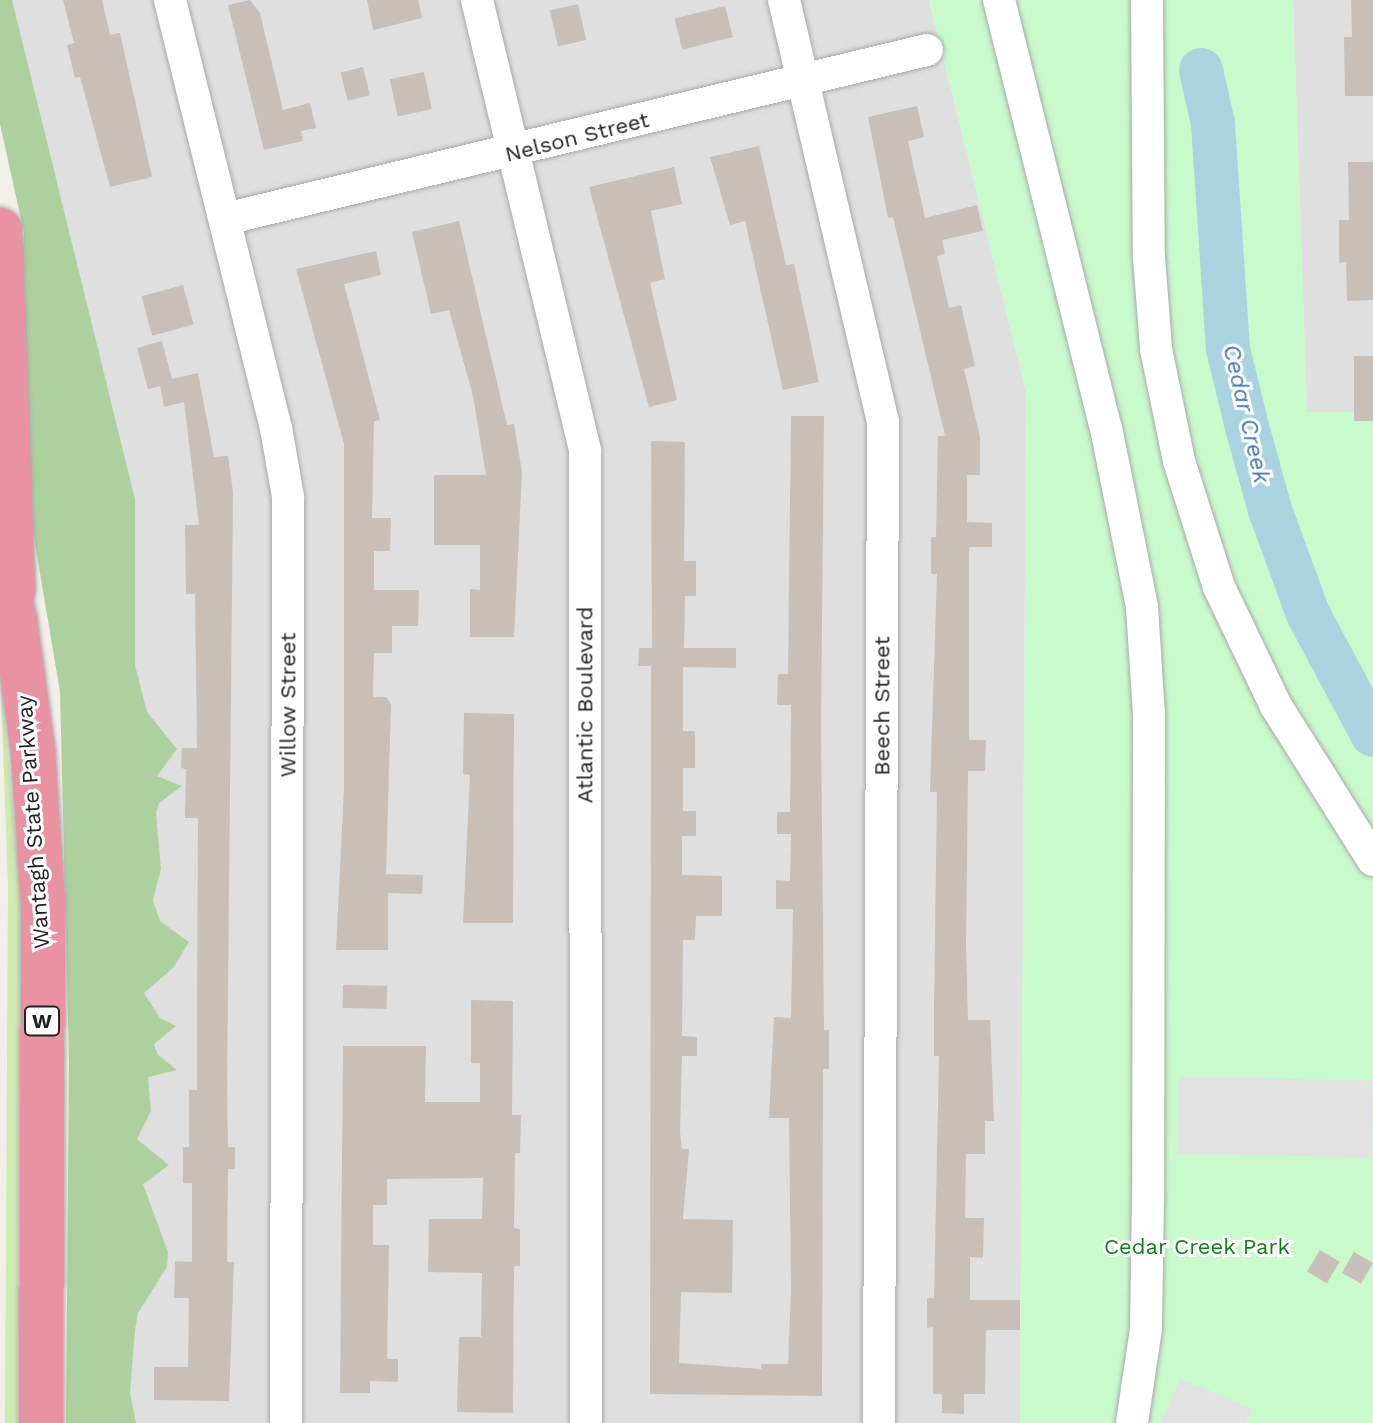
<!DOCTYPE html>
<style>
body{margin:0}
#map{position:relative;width:1373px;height:1423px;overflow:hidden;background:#f2efe9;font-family:"Work Sans",sans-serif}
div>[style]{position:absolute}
.residential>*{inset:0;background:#e0dfdf}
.grass>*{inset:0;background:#cdebb0}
.forest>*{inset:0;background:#add19e}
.park>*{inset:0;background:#c8facc}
.parking>*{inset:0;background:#e2e2e2;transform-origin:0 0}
.river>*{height:44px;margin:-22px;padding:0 22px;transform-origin:22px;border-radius:22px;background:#aad3df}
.building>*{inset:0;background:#c7bfb8;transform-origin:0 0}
.roads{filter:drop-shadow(0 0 2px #a9a9a9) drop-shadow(0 0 2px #a9a9a9)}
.minor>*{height:32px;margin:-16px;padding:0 16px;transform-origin:16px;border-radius:16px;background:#fff}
.highway>*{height:44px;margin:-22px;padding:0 22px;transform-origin:22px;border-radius:22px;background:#e892a2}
span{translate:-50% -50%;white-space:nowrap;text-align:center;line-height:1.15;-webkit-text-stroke:6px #fff;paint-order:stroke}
.shield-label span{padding:2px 6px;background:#fff;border:2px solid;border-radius:6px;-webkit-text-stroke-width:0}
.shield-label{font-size:20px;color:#222;font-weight:700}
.street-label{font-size:22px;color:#222}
.park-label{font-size:22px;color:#0c8416}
.water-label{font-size:24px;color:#4a7aab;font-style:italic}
</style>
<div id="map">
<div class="residential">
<i style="clip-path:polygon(0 0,929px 0,1026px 392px,1020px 1423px,103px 1423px,106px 483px)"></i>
<i style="clip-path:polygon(1293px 0,1373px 0,1373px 412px,1307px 413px)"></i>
</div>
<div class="grass">
<i style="clip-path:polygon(0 667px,20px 887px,17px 1423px,5px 1423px,8px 886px)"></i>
</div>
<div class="forest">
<i style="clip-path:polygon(0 0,12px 0,135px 499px,135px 665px,147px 712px,177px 749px,157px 776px,182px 786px,159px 803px,156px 813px,161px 869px,153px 900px,160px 921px,189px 942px,173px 968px,144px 993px,160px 1018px,176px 1026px,154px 1044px,158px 1055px,177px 1070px,148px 1077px,151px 1111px,137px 1139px,169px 1165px,143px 1184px,168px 1252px,167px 1267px,138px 1313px,135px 1330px,130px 1393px,136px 1423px,66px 1423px,69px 1061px,60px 692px,26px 490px,17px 346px,24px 233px,0 124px)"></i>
</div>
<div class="park">
<i style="clip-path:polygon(929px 0,1293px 0,1307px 412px,1373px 412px,1373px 1423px,1020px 1423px,1026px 392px)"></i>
</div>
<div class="parking">
<i style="left:1179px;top:1077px;width:194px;height:77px;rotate:1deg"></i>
<i style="clip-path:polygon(1180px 1379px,1252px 1409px,1246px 1423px,1161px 1423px)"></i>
</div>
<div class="river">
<i style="left:1201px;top:70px;width:55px;rotate:77.5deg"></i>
<i style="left:1213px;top:124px;width:225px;rotate:86.2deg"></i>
<i style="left:1228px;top:349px;width:80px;rotate:76.3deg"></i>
<i style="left:1247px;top:427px;width:86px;rotate:74.5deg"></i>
<i style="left:1270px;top:510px;width:111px;rotate:69.9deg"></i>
<i style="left:1308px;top:614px;width:137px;rotate:61.8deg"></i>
</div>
<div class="building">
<i style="clip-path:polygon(63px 0,102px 0,110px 35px,120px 33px,152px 177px,110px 187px,80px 77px,75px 78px,67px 45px,74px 43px)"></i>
<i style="clip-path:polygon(250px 0,260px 13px,283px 110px,310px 103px,316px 128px,301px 131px,303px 141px,264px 150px,228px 5px)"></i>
<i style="clip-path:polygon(367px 0,418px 0,422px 18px,373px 30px)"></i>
<i style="clip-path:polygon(1351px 0,1373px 0,1373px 96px,1345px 96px,1344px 37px,1352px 37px)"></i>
<i style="left:578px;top:4px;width:37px;height:29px;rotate:77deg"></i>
<i style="left:725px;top:6px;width:32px;height:52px;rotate:76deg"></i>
<i style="left:363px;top:67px;width:29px;height:23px;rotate:76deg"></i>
<i style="left:424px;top:72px;width:38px;height:35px;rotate:78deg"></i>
<i style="clip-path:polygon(917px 106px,924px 137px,908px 141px,925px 218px,977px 205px,983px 231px,942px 240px,945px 254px,937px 256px,949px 308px,961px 305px,975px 366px,964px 369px,980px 437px,980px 475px,967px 475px,967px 522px,992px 523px,992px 547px,969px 547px,969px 740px,986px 740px,985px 771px,968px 771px,966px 945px,968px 1020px,990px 1020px,994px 1121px,985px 1121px,985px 1154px,966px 1154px,965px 1218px,984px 1218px,983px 1258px,970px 1257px,970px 1300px,1020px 1300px,1020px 1330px,986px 1330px,985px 1394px,964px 1394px,964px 1414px,942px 1413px,942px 1394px,933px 1394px,933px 1327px,927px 1328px,927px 1298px,934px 1298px,939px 1056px,934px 1056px,934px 1006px,937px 792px,930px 792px,937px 574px,931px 574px,931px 537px,936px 537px,938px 436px,945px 436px,893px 217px,888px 218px,868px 117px)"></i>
<i style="clip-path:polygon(759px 146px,786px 265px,794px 264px,819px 382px,783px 390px,745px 221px,730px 225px,710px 157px)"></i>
<i style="clip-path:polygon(1348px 162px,1373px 162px,1373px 300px,1347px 301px,1346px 262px,1339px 263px,1339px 220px,1349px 220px)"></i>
<i style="clip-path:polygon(674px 167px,682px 204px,651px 211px,665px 279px,650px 283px,677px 400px,649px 407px,589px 187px)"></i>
<i style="clip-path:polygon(459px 221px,507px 425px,514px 424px,522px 472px,514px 637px,470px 637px,470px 589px,480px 590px,480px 545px,434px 545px,434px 475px,486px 475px,473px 396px,449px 310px,431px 314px,412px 232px)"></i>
<i style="clip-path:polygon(376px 251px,381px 275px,344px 284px,380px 420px,374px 421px,372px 518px,391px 518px,390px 551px,374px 551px,374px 590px,419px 590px,418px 626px,392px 626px,392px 653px,374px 653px,373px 697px,386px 697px,391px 704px,386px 874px,423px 875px,422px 894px,388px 893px,388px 950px,336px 950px,344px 788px,344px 444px,296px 269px)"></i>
<i style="left:183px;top:285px;width:41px;height:43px;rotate:75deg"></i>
<i style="clip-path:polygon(162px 341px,172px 379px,198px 373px,214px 457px,228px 456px,233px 492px,227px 1091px,228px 1147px,235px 1147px,235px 1169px,228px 1169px,227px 1262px,234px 1262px,229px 1401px,154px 1400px,154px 1367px,188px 1367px,189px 1298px,174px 1298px,175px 1261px,192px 1262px,192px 1183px,183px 1183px,183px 1147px,189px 1147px,189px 1090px,197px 1090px,197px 1012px,198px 818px,185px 818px,186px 769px,181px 768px,182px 748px,197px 748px,195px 594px,186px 594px,185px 525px,199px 525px,184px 402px,164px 407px,160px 386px,148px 389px,137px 348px)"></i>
<i style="left:1354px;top:356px;width:19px;height:65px"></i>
<i style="clip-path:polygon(791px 416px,824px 416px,821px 725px,824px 1030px,829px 1030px,829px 1069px,823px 1069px,822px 1396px,650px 1394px,651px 666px,638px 666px,639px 648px,652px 648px,651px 441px,685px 442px,684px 561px,696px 561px,696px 596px,685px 596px,684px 648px,736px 648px,736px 668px,683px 667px,683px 731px,695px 731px,695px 768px,683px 768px,683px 811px,696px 811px,696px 836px,682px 836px,682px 875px,722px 876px,722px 916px,696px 916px,695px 940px,683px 940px,682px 1036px,697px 1037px,697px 1056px,682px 1056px,680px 1132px,682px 1149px,689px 1149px,683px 1219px,733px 1220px,732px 1293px,681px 1292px,679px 1363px,761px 1369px,761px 1364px,788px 1364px,791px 1291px,789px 1118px,769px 1118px,774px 1017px,791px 1018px,793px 909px,776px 909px,776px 880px,790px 881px,791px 834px,777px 834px,777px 812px,790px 812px,791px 705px,777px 705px,778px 674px,788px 674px)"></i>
<i style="clip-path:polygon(464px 713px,514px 714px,513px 923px,463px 923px,470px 775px,463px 774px)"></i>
<i style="left:343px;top:985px;width:44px;height:23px;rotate:1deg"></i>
<i style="clip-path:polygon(471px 1000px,513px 1001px,512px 1115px,521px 1115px,520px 1153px,515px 1153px,514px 1228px,520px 1229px,520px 1266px,514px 1266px,513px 1413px,457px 1412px,459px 1337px,481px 1337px,482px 1273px,428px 1272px,429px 1219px,482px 1219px,483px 1178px,387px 1179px,387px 1205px,373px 1205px,373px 1245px,389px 1245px,387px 1359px,398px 1359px,398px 1382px,370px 1381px,370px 1393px,340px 1393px,343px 1046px,426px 1046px,425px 1102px,480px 1102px,480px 1063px,471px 1063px)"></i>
<i style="left:1320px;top:1250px;width:23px;height:25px;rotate:31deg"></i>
<i style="left:1354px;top:1252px;width:22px;height:24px;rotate:30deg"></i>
</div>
<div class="roads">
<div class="minor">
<i style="left:170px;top:0;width:441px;rotate:76.1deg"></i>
<i style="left:276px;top:428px;width:70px;rotate:80.1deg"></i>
<i style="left:288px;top:497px;width:926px;rotate:90.12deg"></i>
<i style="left:477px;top:0;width:464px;rotate:76.5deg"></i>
<i style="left:585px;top:451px;width:972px;rotate:89.94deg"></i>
<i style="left:784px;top:0;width:432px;rotate:76.8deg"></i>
<i style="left:883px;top:421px;width:1002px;rotate:90.23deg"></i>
<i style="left:999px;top:0;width:441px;rotate:76deg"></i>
<i style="left:1106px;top:428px;width:183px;rotate:78.6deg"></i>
<i style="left:1142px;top:607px;width:107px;rotate:86.3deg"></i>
<i style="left:1149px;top:714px;width:484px;rotate:90.1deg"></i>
<i style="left:1148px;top:1198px;width:131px;rotate:90.9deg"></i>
<i style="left:1146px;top:1329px;width:95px;rotate:98.5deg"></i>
<i style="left:1147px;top:0;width:257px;rotate:89.6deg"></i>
<i style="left:1149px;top:257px;width:92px;rotate:85.6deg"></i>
<i style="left:1156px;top:349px;width:114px;rotate:78.4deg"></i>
<i style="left:1179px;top:461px;width:132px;rotate:72.4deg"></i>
<i style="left:1219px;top:587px;width:132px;rotate:64.4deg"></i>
<i style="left:1276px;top:706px;width:182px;rotate:57.8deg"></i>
<i style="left:225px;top:219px;width:722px;rotate:-13.54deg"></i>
</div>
<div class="highway">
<i style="left:0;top:230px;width:360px;rotate:87.9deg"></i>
<i style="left:0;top:559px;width:63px;rotate:76.2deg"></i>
<i style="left:15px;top:620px;width:132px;rotate:82.2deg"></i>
<i style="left:33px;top:751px;width:151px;rotate:86.2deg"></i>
<i style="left:43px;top:902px;width:521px;rotate:90.22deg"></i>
</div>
</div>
<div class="shield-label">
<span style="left:42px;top:1021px">W</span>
</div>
<div class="street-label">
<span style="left:577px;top:137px;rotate:-14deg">Nelson Street</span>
<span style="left:288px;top:705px;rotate:-90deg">Willow Street</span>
<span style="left:585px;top:705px;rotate:-90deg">Atlantic Boulevard</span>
<span style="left:882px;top:706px;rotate:-90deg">Beech Street</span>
<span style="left:33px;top:822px;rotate:-94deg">Wantagh State Parkway</span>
</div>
<div class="park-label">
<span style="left:1197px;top:1247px">Cedar Creek Park</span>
</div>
<div class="water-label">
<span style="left:1246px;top:414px;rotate:77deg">Cedar Creek</span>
</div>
</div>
